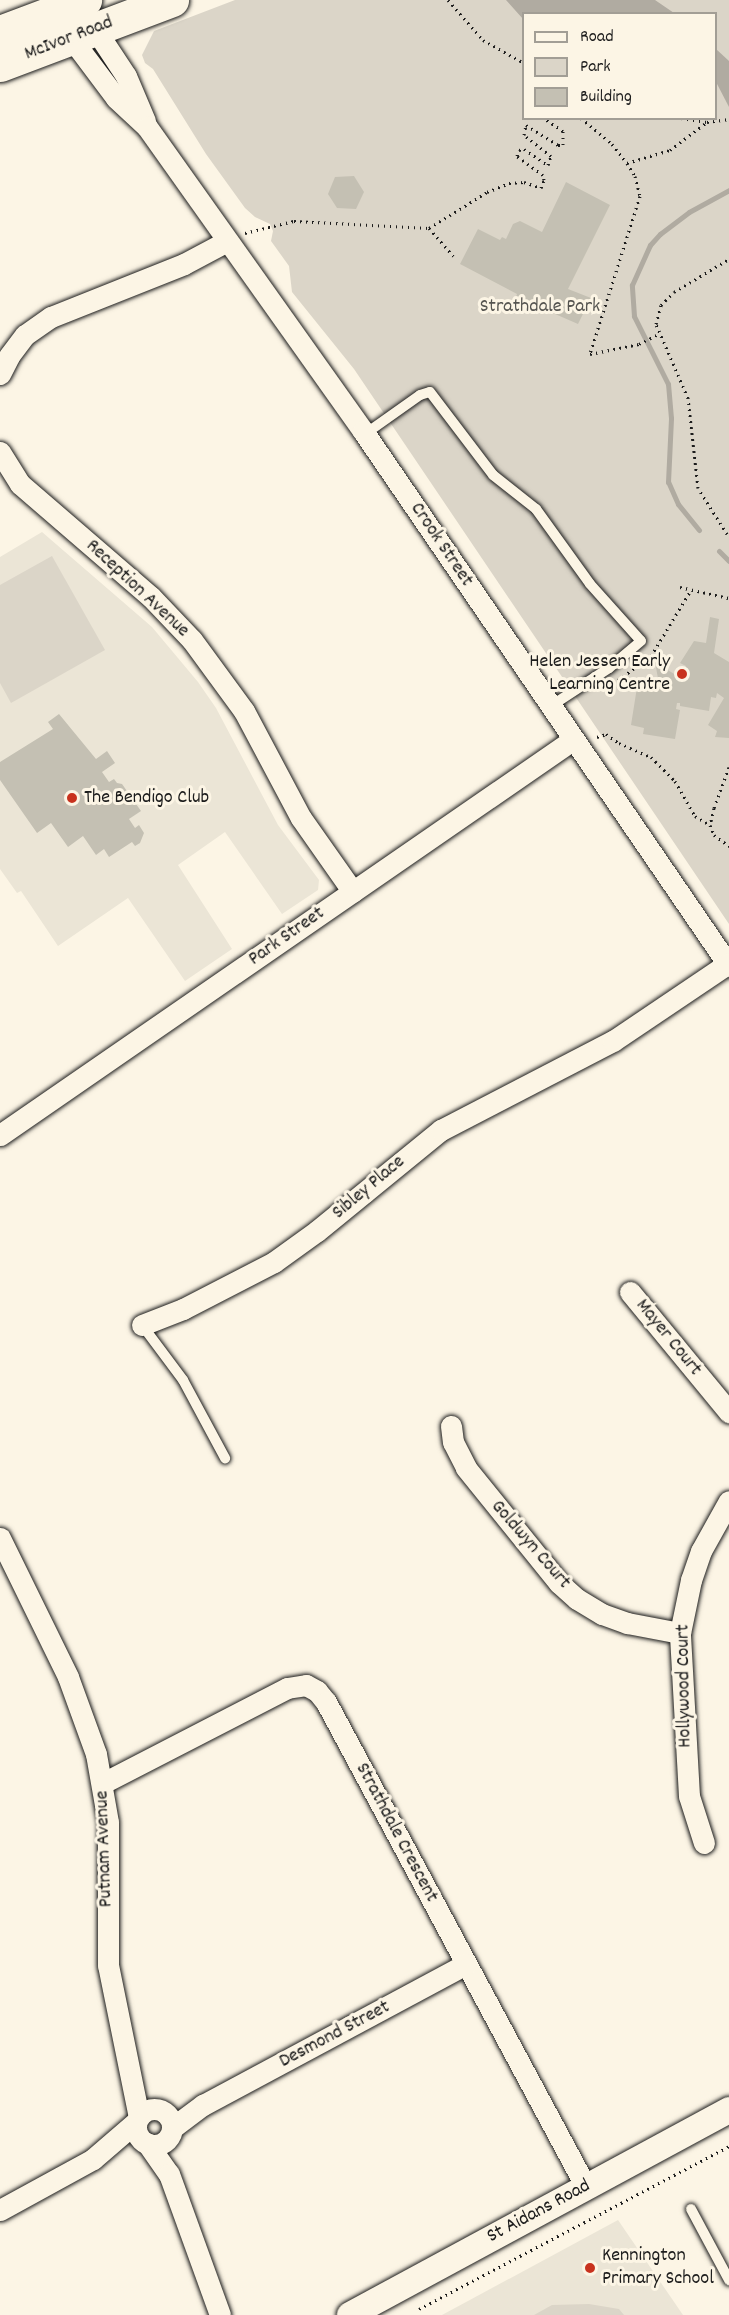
<!DOCTYPE html>
<style>
body{margin:0}
#map{position:relative;width:729px;height:2315px;overflow:hidden;background:#fcf5e5;font-family:Dekko,sans-serif}
div>[style]{position:absolute}
.built>*{inset:0;background:#ebe5d6}
.green>*{inset:0;background:#dbd5c8}
.water>*{inset:0;background:#b0aba1}
.stream>*{height:5px;margin:-2.5px;padding:0 2.5px;transform-origin:2.5px;border-radius:2.5px;background:#b0aba1}
.building>*{inset:0;background:#c4c0b3}
.path>*{height:3px;margin-top:-1.5px;transform-origin:0;background:repeating-linear-gradient(90deg,#1c1c1c 0 1.5px,transparent 0 6px)}
.roads{filter:drop-shadow(0 0 2px #1c1c1c) drop-shadow(0 0 2px #1c1c1c)}
.service>*{height:10px;margin:-5px;padding:0 5px;transform-origin:5px;border-radius:5px;background:#fcf5e5}
.minor>*{height:21px;margin:-10.5px;padding:0 10.5px;transform-origin:10.5px;border-radius:10.5px;background:#fcf5e5}
.minor>.ring{margin:-10.5px;padding:0;box-sizing:content-box;background:none;border:21px solid #fcf5e5;border-radius:50%}
.tertiary>*{height:26px;margin:-13px;padding:0 13px;transform-origin:13px;border-radius:13px;background:#fcf5e5}
.primary>*{height:33px;margin:-16.5px;padding:0 16.5px;transform-origin:16.5px;border-radius:16.5px;background:#fcf5e5}
.dots>*{width:16px;height:16px;translate:-50% -50%;box-sizing:border-box;border:3px solid #fcf5e5;border-radius:50%}
span{translate:-50% -50%;white-space:nowrap;text-align:center;line-height:1.15;-webkit-text-stroke:6px #fcf5e5;paint-order:stroke}
.street-label{font-size:20px;color:#1c1c1c}
.park-label{font-size:20px;color:#555450}
.poi-label{font-size:20px;color:#1c1c1c}
.right{translate:-100% -50%;text-align:right}
.left{translate:0 -50%;text-align:left}
.legend{position:absolute;left:522px;top:12px;width:195px;height:108px;box-sizing:border-box;background:#fcf5e5;border:2px solid #a29e95;margin:0;padding:8px 10px;list-style:none;font-size:18px;color:#1c1c1c}
.legend li{display:flex;align-items:center;gap:12px;height:30px}
.legend b{width:30px;border:2px solid #a29e95}
</style>
<div id="map">
<div class="built">
<i style="clip-path:polygon(42px 532px,152px 627px,198px 682px,216px 708px,278px 825px,319px 880px,318px 890px,282px 914px,225px 832px,178px 865px,232px 949px,185px 981px,128px 898px,58px 946px,21px 891px,17px 893px,0 869px,0 557px)"></i>
<i style="clip-path:polygon(618px 2220px,683px 2315px,442px 2315px)"></i>
</div>
<div class="green">
<i style="clip-path:polygon(evenodd,235px 0,729px 0,729px 924px,354px 369px,292px 292px,289px 266px,271px 241px,273px 231px,270px 224px,255px 217px,245px 208px,206px 154px,153px 69px,145px 63px,142px 55px,154px 31px,235px 0,524px 14px,716px 14px,716px 118px,524px 118px,524px 14px)"></i>
<i style="clip-path:polygon(52px 556px,105px 650px,11px 703px,0 683px,0 585px)"></i>
<i style="clip-path:polygon(589px 2304px,619px 2309px,624px 2315px,534px 2315px,552px 2305px)"></i>
</div>
<div class="water">
<i style="clip-path:polygon(506px 0,655px 0,674px 13px,524px 14px,523px 19px)"></i>
<i style="clip-path:polygon(716px 49px,729px 61px,729px 107px,716px 82px)"></i>
</div>
<div class="stream">
<i style="left:699px;top:530px;width:33px;rotate:-129deg"></i>
<i style="left:678px;top:504px;width:24px;rotate:-114deg"></i>
<i style="left:668px;top:482px;width:64px;rotate:-87.3deg"></i>
<i style="left:671px;top:418px;width:34px;rotate:-95deg"></i>
<i style="left:668px;top:384px;width:76px;rotate:-116.6deg"></i>
<i style="left:634px;top:316px;width:31px;rotate:-94deg"></i>
<i style="left:632px;top:285px;width:44px;rotate:-65.8deg"></i>
<i style="left:650px;top:245px;width:15px;rotate:-48deg"></i>
<i style="left:660px;top:234px;width:36px;rotate:-37deg"></i>
<i style="left:689px;top:212px;width:46px;rotate:-28.8deg"></i>
<i style="left:719px;top:551px;width:14px;rotate:45deg"></i>
</div>
<div class="building">
<i style="clip-path:polygon(354px 176px,364px 192px,356px 209px,337px 208px,328px 194px,335px 177px)"></i>
<i style="clip-path:polygon(566px 182px,610px 205px,568px 289px,591px 298px,578px 324px,516px 297px,517px 294px,460px 264px,478px 229px,500px 240px,502px 237px,506px 239px,513px 224px,520px 221px,542px 232px)"></i>
<i style="clip-path:polygon(710px 617px,719px 619px,714px 653px,729px 662px,729px 738px,715px 737px,717px 731px,708px 725px,724px 698px,717px 693px,716px 698px,711px 697px,709px 711px,680px 706px,680px 703px,677px 703px,676px 709px,680px 710px,675px 739px,643px 734px,644px 728px,631px 725px,638px 681px,659px 684px,655px 662px,679px 677px,686px 666px,680px 663px,694px 641px,706px 643px)"></i>
<i style="clip-path:polygon(59px 714px,96px 759px,107px 751px,115px 763px,102px 772px,109px 782px,114px 779px,117px 783px,122px 784px,141px 811px,129px 819px,135px 828px,139px 825px,144px 833px,140px 843px,135px 846px,132px 842px,109px 857px,104px 849px,96px 855px,83px 836px,68px 847px,51px 823px,37px 833px,0 780px,0 762px,53px 729px,48px 722px)"></i>
</div>
<div class="path">
<i style="left:448px;top:0;width:53px;rotate:48.8deg"></i>
<i style="left:483px;top:40px;width:47px;rotate:29.3deg"></i>
<i style="left:581px;top:118px;width:40px;rotate:40deg"></i>
<i style="left:612px;top:144px;width:24px;rotate:52deg"></i>
<i style="left:627px;top:163px;width:15px;rotate:58deg"></i>
<i style="left:635px;top:176px;width:21px;rotate:76deg"></i>
<i style="left:640px;top:196px;width:166px;rotate:107.6deg"></i>
<i style="left:590px;top:354px;width:50px;rotate:-11.5deg"></i>
<i style="left:639px;top:344px;width:22px;rotate:-27deg"></i>
<i style="left:681px;top:118px;width:26px;rotate:9deg"></i>
<i style="left:707px;top:122px;width:22px;rotate:-8deg"></i>
<i style="left:627px;top:163px;width:45px;rotate:-16.8deg"></i>
<i style="left:670px;top:150px;width:46px;rotate:-37.1deg"></i>
<i style="left:429px;top:228px;width:68px;rotate:-31.8deg"></i>
<i style="left:487px;top:192px;width:24px;rotate:-22deg"></i>
<i style="left:509px;top:183px;width:15px;rotate:-4deg"></i>
<i style="left:524px;top:182px;width:18px;rotate:19deg"></i>
<i style="left:541px;top:188px;width:9px;rotate:-69deg"></i>
<i style="left:544px;top:180px;width:5px;rotate:-101deg"></i>
<i style="left:543px;top:175px;width:32px;rotate:-144deg"></i>
<i style="left:517px;top:156px;width:6px;rotate:-72deg"></i>
<i style="left:519px;top:150px;width:5px;rotate:-11deg"></i>
<i style="left:524px;top:149px;width:29px;rotate:34deg"></i>
<i style="left:548px;top:165px;width:9px;rotate:-72deg"></i>
<i style="left:551px;top:156px;width:34px;rotate:-142deg"></i>
<i style="left:524px;top:135px;width:10px;rotate:-79deg"></i>
<i style="left:526px;top:125px;width:38px;rotate:32deg"></i>
<i style="left:558px;top:145px;width:5px"></i>
<i style="left:563px;top:145px;width:14px;rotate:-90deg"></i>
<i style="left:563px;top:131px;width:23px;rotate:-146deg"></i>
<i style="left:245px;top:233px;width:50px;rotate:-13.8deg"></i>
<i style="left:294px;top:221px;width:135px;rotate:3deg"></i>
<i style="left:429px;top:228px;width:37px;rotate:49deg"></i>
<i style="left:727px;top:534px;width:54px;rotate:-122.2deg"></i>
<i style="left:698px;top:488px;width:91px;rotate:-96.3deg"></i>
<i style="left:688px;top:398px;width:81px;rotate:-113.4deg"></i>
<i style="left:656px;top:324px;width:20px;rotate:-75deg"></i>
<i style="left:661px;top:305px;width:18px;rotate:-45deg"></i>
<i style="left:674px;top:292px;width:64px;rotate:-31deg"></i>
<i style="left:680px;top:587px;width:50px;rotate:12.7deg"></i>
<i style="left:618px;top:680px;width:41px;rotate:-36deg"></i>
<i style="left:651px;top:656px;width:77px;rotate:-58.8deg"></i>
<i style="left:597px;top:737px;width:9px;rotate:-18deg"></i>
<i style="left:606px;top:734px;width:16px;rotate:35deg"></i>
<i style="left:619px;top:743px;width:35px;rotate:24deg"></i>
<i style="left:651px;top:757px;width:34px;rotate:45deg"></i>
<i style="left:675px;top:781px;width:40px;rotate:60.3deg"></i>
<i style="left:695px;top:816px;width:17px;rotate:31deg"></i>
<i style="left:729px;top:767px;width:44px;rotate:110.1deg"></i>
<i style="left:714px;top:808px;width:17px;rotate:103deg"></i>
<i style="left:710px;top:825px;width:11px;rotate:68deg"></i>
<i style="left:714px;top:835px;width:19px;rotate:36deg"></i>
<i style="left:419px;top:2309px;width:350px;rotate:-27.7deg"></i>
</div>
<div class="roads">
<div class="service">
<i style="left:365px;top:434px;width:67px;rotate:-35.3deg"></i>
<i style="left:420px;top:395px;width:10px;rotate:-17deg"></i>
<i style="left:430px;top:392px;width:104px;rotate:52.8deg"></i>
<i style="left:493px;top:475px;width:55px;rotate:38.3deg"></i>
<i style="left:536px;top:509px;width:92px;rotate:54.2deg"></i>
<i style="left:590px;top:584px;width:76px;rotate:48.2deg"></i>
<i style="left:641px;top:641px;width:42px;rotate:139.8deg"></i>
<i style="left:609px;top:668px;width:69px;rotate:146.8deg"></i>
<i style="left:142px;top:1325px;width:69px;rotate:53.3deg"></i>
<i style="left:183px;top:1380px;width:89px;rotate:61.7deg"></i>
<i style="left:691px;top:2209px;width:81px;rotate:61.8deg"></i>
</div>
<div class="minor">
<i style="left:95px;top:29px;width:56px;rotate:56.6deg"></i>
<i style="left:126px;top:76px;width:49px;rotate:67.1deg"></i>
<i style="left:71px;top:38px;width:75px;rotate:53.1deg"></i>
<i style="left:116px;top:98px;width:42px;rotate:43.1deg"></i>
<i style="left:147px;top:127px;width:373px;rotate:54.6deg"></i>
<i style="left:363px;top:431px;width:648px;rotate:55.62deg"></i>
<i style="left:0;top:374px;width:20px;rotate:-63deg"></i>
<i style="left:9px;top:356px;width:26px;rotate:-53deg"></i>
<i style="left:25px;top:335px;width:32px;rotate:-35deg"></i>
<i style="left:51px;top:317px;width:143px;rotate:-21.7deg"></i>
<i style="left:184px;top:264px;width:49px;rotate:-28.1deg"></i>
<i style="left:0;top:452px;width:38px;rotate:58deg"></i>
<i style="left:20px;top:484px;width:173px;rotate:40.8deg"></i>
<i style="left:151px;top:597px;width:59px;rotate:46.4deg"></i>
<i style="left:192px;top:640px;width:88px;rotate:53.8deg"></i>
<i style="left:244px;top:711px;width:121px;rotate:62deg"></i>
<i style="left:301px;top:818px;width:90px;rotate:54.9deg"></i>
<i style="left:0;top:1135px;width:697px;rotate:-34.6deg"></i>
<i style="left:630px;top:1292px;width:156px;rotate:50.5deg"></i>
<i style="left:142px;top:1325px;width:44px;rotate:-21.3deg"></i>
<i style="left:183px;top:1309px;width:102px;rotate:-27.3deg"></i>
<i style="left:274px;top:1262px;width:53px;rotate:-35.8deg"></i>
<i style="left:317px;top:1231px;width:160px;rotate:-39.2deg"></i>
<i style="left:441px;top:1130px;width:194px;rotate:-27.4deg"></i>
<i style="left:613px;top:1041px;width:138px;rotate:-34deg"></i>
<i style="left:451px;top:1426px;width:16px;rotate:83deg"></i>
<i style="left:453px;top:1442px;width:29px;rotate:63deg"></i>
<i style="left:466px;top:1468px;width:148px;rotate:51deg"></i>
<i style="left:559px;top:1583px;width:24px;rotate:42deg"></i>
<i style="left:577px;top:1599px;width:29px;rotate:31deg"></i>
<i style="left:602px;top:1614px;width:27px;rotate:20deg"></i>
<i style="left:627px;top:1623px;width:54px;rotate:10.7deg"></i>
<i style="left:0;top:1538px;width:155px;rotate:63.9deg"></i>
<i style="left:68px;top:1677px;width:82px;rotate:70deg"></i>
<i style="left:96px;top:1754px;width:69px;rotate:80deg"></i>
<i style="left:108px;top:1822px;width:143px;rotate:90deg"></i>
<i style="left:108px;top:1965px;width:155px;rotate:78.5deg"></i>
<i style="left:103px;top:1783px;width:207px;rotate:-27.3deg"></i>
<i style="left:287px;top:1688px;width:19px;rotate:-9deg"></i>
<i style="left:306px;top:1685px;width:13px;rotate:29deg"></i>
<i style="left:317px;top:1691px;width:14px;rotate:51deg"></i>
<i style="left:326px;top:1702px;width:550px;rotate:61.81deg"></i>
<i style="left:704px;top:1843px;width:49px;rotate:-107.7deg"></i>
<i style="left:689px;top:1796px;width:163px;rotate:-93.2deg"></i>
<i style="left:680px;top:1633px;width:54px;rotate:-78.3deg"></i>
<i style="left:691px;top:1580px;width:31px;rotate:-71deg"></i>
<i style="left:701px;top:1551px;width:57px;rotate:-60.8deg"></i>
<i class="ring" style="left:136px;top:2109px;width:15px;height:15px"></i>
<i style="left:172px;top:2128px;width:39px;rotate:-37deg"></i>
<i style="left:203px;top:2105px;width:298px;rotate:-28.2deg"></i>
<i style="left:147px;top:2143px;width:38px;rotate:55deg"></i>
<i style="left:169px;top:2174px;width:150px;rotate:70.1deg"></i>
<i style="left:0;top:2210px;width:106px;rotate:-28.7deg"></i>
<i style="left:93px;top:2159px;width:57px;rotate:-40.7deg"></i>
</div>
<div class="tertiary">
<i style="left:350px;top:2315px;width:431px;rotate:-28.4deg"></i>
</div>
<div class="primary">
<i style="left:0;top:32px;width:91px;rotate:-20.6deg"></i>
<i style="left:0;top:65px;width:184px;rotate:-20.7deg"></i>
</div>
</div>
<div class="dots">
<i style="left:682px;top:674px;background:#c8321e"></i>
<i style="left:72px;top:798px;background:#c8321e"></i>
<i style="left:590px;top:2268px;background:#c8321e"></i>
</div>
<div class="street-label">
<span style="left:69px;top:39px;rotate:-21deg">McIvor Road</span>
<span style="left:441px;top:545px;rotate:56deg">Crook Street</span>
<span style="left:137px;top:589px;rotate:43deg">Reception Avenue</span>
<span style="left:287px;top:937px;rotate:-35deg">Park Street</span>
<span style="left:369px;top:1188px;rotate:-40deg">Sibley Place</span>
<span style="left:668px;top:1338px;rotate:51deg">Mayer Court</span>
<span style="left:530px;top:1545px;rotate:49deg">Goldwyn Court</span>
<span style="left:685px;top:1686px;rotate:-91deg">Hollywood Court</span>
<span style="left:396px;top:1833px;rotate:62deg">Strathdale Crescent</span>
<span style="left:105px;top:1849px;rotate:-92deg">Putnam Avenue</span>
<span style="left:335px;top:2035px;rotate:-28deg">Desmond Street</span>
<span style="left:539px;top:2212px;rotate:-28deg">St Aidans Road</span>
</div>
<div class="park-label">
<span style="left:540px;top:307px">Strathdale Park</span>
</div>
<div class="poi-label">
<span class="right" style="left:670px;top:674px">Helen Jessen Early<br>Learning Centre</span>
<span class="left" style="left:84px;top:798px">The Bendigo Club</span>
<span class="left" style="left:602px;top:2268px">Kennington<br>Primary School</span>
</div>
<ul class="legend">
<li><b style="height:8px;background:#fcf5e5"></b>Road</li>
<li><b style="height:16px;background:#dbd5c8"></b>Park</li>
<li><b style="height:16px;background:#c4c0b3"></b>Building</li>
</ul>
</div>
